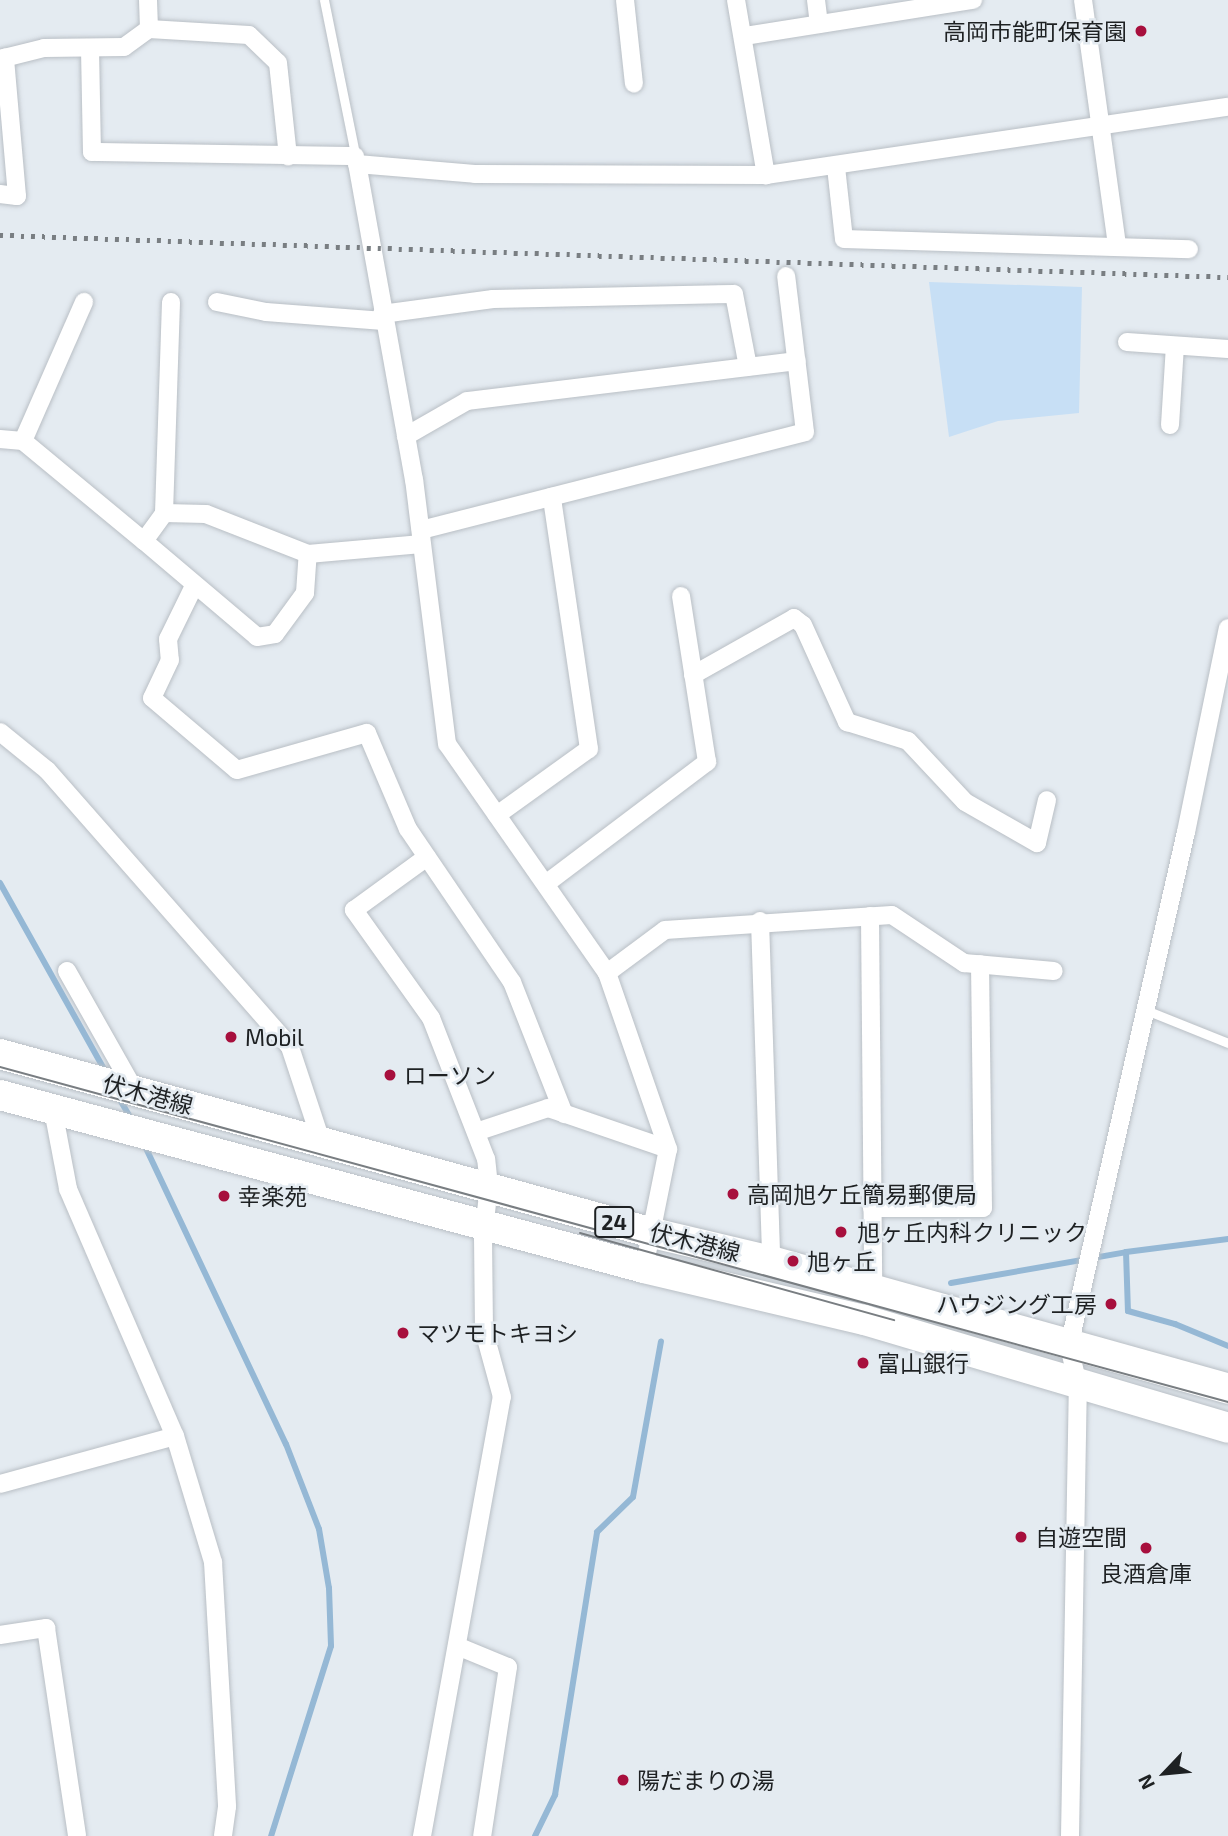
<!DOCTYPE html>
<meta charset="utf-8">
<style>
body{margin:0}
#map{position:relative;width:1228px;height:1836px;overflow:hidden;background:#e4ebf1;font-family:"Exo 2","Noto Sans JP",sans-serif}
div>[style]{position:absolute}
.green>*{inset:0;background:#c7dff5}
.stream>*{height:6px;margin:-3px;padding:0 3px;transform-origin:3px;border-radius:3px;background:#95b8d5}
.roads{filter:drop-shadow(0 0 2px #b9bfc5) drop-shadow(0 0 2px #b9bfc5)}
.lane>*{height:9px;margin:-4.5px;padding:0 4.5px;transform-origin:4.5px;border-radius:4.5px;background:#fff}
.street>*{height:18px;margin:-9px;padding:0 9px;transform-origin:9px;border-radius:9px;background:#fff}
.primary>*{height:30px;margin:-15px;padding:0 15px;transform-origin:15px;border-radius:15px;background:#fff}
.tram>*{height:2px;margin:-1px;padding:0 1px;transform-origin:1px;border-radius:1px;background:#797e82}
.rail>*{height:5px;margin-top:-2.5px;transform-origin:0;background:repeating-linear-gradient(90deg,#797e82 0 3.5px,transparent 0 10.5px)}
.dots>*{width:19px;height:19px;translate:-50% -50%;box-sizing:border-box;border:4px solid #e4ebf1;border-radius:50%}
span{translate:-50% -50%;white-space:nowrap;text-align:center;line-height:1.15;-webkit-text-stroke:5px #e4ebf1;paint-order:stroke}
.shield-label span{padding:2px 5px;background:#e4ebf1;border:2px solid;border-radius:5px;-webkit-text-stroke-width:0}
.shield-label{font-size:21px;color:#1e2123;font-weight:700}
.poi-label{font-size:23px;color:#1e2123}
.right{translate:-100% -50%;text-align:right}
.left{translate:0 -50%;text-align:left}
.street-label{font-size:23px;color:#1e2123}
.north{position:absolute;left:1130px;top:1738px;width:70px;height:70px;-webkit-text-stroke:5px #e4ebf1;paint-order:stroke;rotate:244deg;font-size:19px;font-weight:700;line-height:28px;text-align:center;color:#1e2123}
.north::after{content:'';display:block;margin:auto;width:24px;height:32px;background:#1e2123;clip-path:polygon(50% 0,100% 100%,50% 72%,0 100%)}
</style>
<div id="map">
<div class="green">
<i style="clip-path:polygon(929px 282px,1082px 287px,1079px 413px,998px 421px,949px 437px)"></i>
</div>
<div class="stream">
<i style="left:0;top:883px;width:218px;rotate:60.8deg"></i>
<i style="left:119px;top:1098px;width:24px;rotate:60deg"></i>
<i style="left:144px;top:1144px;width:332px;rotate:64.7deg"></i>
<i style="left:286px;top:1444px;width:91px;rotate:68.8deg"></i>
<i style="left:319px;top:1529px;width:60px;rotate:80.4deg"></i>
<i style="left:329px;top:1588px;width:58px;rotate:88deg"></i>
<i style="left:331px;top:1646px;width:199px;rotate:107.5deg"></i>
<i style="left:1126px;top:1252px;width:59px;rotate:88.1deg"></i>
<i style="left:1128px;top:1311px;width:49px;rotate:15.5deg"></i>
<i style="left:1175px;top:1324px;width:57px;rotate:22.5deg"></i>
<i style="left:951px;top:1283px;width:178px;rotate:-10deg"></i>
<i style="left:1126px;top:1252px;width:103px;rotate:-7.3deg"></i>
<i style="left:535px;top:1836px;width:46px;rotate:-64deg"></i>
<i style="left:555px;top:1795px;width:266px;rotate:-80.9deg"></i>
<i style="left:597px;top:1532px;width:50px;rotate:-44.2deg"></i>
<i style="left:633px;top:1497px;width:158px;rotate:-79.8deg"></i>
</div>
<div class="roads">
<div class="lane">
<i style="left:324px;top:0;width:162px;rotate:78.6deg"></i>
<i style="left:1146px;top:1010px;width:88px;rotate:21.9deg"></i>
</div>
<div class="street">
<i style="left:148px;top:0;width:29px;rotate:88deg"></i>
<i style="left:625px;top:0;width:84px;rotate:83.9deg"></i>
<i style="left:736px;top:0;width:178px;rotate:80.3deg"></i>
<i style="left:816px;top:0;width:24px;rotate:83deg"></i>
<i style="left:1083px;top:0;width:248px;rotate:82.1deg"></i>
<i style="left:745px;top:36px;width:231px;rotate:-9deg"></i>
<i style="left:90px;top:49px;width:103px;rotate:88.9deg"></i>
<i style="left:92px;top:152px;width:263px;rotate:0.9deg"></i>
<i style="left:0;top:59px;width:45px;rotate:-14deg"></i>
<i style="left:44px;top:48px;width:80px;rotate:-0.7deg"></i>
<i style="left:124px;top:47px;width:31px;rotate:-36deg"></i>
<i style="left:149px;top:29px;width:100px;rotate:3.4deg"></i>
<i style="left:249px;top:35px;width:40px;rotate:44deg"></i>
<i style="left:278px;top:63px;width:94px;rotate:83.9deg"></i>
<i style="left:836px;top:167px;width:72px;rotate:83.7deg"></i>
<i style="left:844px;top:239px;width:345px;rotate:1.7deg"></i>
<i style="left:0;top:194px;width:17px;rotate:7deg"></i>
<i style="left:17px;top:196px;width:139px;rotate:-95deg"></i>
<i style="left:217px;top:302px;width:50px;rotate:11.5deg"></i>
<i style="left:266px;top:312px;width:118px;rotate:4.4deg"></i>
<i style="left:382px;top:314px;width:112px;rotate:-7.7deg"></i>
<i style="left:493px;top:299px;width:241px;rotate:-1.2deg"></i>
<i style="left:734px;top:294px;width:74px;rotate:79.1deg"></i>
<i style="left:1127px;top:342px;width:101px;rotate:4deg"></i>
<i style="left:1170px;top:425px;width:79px;rotate:-86.4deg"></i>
<i style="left:406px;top:436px;width:70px;rotate:-29.8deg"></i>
<i style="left:467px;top:401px;width:332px;rotate:-6.9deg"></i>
<i style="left:0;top:439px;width:23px;rotate:5deg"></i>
<i style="left:23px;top:441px;width:157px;rotate:39.6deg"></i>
<i style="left:144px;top:541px;width:34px;rotate:-54deg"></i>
<i style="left:164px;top:513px;width:211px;rotate:-88.1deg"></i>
<i style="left:23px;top:441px;width:152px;rotate:-66.3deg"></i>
<i style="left:164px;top:513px;width:42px;rotate:1.4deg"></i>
<i style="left:206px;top:514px;width:110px;rotate:21.4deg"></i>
<i style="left:308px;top:554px;width:114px;rotate:-5deg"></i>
<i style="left:421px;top:530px;width:396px;rotate:-14.3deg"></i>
<i style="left:805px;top:432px;width:157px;rotate:-96.9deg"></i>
<i style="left:144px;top:541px;width:148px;rotate:40.3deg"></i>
<i style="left:257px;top:637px;width:18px;rotate:-9deg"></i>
<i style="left:275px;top:634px;width:51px;rotate:-53.8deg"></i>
<i style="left:305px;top:593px;width:39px;rotate:-86deg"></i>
<i style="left:194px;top:586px;width:59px;rotate:116.1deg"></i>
<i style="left:168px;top:639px;width:21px;rotate:85deg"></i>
<i style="left:170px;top:660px;width:42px;rotate:115.3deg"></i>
<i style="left:152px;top:698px;width:111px;rotate:40.3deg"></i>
<i style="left:237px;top:770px;width:135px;rotate:-15.9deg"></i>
<i style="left:367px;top:733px;width:104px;rotate:66.9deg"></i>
<i style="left:408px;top:829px;width:185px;rotate:55.8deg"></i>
<i style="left:512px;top:982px;width:142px;rotate:68.5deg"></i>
<i style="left:693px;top:675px;width:116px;rotate:-29.4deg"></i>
<i style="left:794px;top:618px;width:11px;rotate:38deg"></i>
<i style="left:803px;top:625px;width:107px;rotate:65.6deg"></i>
<i style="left:847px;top:722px;width:64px;rotate:17.3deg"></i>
<i style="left:908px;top:741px;width:83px;rotate:46.9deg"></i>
<i style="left:965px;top:802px;width:83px;rotate:29.7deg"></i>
<i style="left:1037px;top:843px;width:44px;rotate:-76.9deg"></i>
<i style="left:0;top:732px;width:60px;rotate:39deg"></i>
<i style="left:47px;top:770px;width:368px;rotate:48.7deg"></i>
<i style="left:290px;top:1047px;width:99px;rotate:71.7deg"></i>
<i style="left:497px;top:815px;width:113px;rotate:-35.7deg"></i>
<i style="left:589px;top:749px;width:255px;rotate:-98.4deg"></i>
<i style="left:547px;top:883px;width:201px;rotate:-37.1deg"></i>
<i style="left:707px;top:762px;width:168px;rotate:-98.9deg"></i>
<i style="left:870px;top:916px;width:372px;rotate:89.5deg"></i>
<i style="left:760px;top:921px;width:340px;rotate:88.1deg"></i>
<i style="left:67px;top:971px;width:138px;rotate:60.5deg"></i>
<i style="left:607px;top:973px;width:72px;rotate:-36.6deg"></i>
<i style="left:665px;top:930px;width:227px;rotate:-3.8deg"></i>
<i style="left:892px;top:915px;width:87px;rotate:33.7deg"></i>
<i style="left:964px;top:963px;width:90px;rotate:5.1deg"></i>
<i style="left:53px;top:1110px;width:80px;rotate:79.2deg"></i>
<i style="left:68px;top:1189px;width:269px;rotate:66.6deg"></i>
<i style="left:175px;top:1436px;width:132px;rotate:73.2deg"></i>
<i style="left:213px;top:1562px;width:245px;rotate:86.7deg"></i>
<i style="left:227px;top:1807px;width:29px;rotate:98deg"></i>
<i style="left:476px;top:1132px;width:76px;rotate:-18.4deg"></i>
<i style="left:548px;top:1108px;width:127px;rotate:18.9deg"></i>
<i style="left:872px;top:1208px;width:111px"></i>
<i style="left:983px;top:1208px;width:244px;rotate:-90.7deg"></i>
<i style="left:644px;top:1268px;width:121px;rotate:-78.6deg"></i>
<i style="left:668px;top:1149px;width:186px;rotate:-109.1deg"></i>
<i style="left:607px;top:973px;width:279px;rotate:-124.9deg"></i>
<i style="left:447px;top:744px;width:266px;rotate:-97.1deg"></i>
<i style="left:414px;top:480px;width:321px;rotate:-100.2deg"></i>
<i style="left:357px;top:164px;width:118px;rotate:4.8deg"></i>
<i style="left:475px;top:174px;width:291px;rotate:0.2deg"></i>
<i style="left:766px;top:175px;width:467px;rotate:-8.4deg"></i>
<i style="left:0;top:1484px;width:181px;rotate:-15.3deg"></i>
<i style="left:0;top:1635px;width:47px;rotate:-8.7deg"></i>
<i style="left:46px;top:1628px;width:210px;rotate:81.5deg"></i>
<i style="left:457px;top:1646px;width:55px;rotate:22.4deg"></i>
<i style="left:508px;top:1667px;width:171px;rotate:98.7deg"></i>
<i style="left:422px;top:1836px;width:446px;rotate:-79.7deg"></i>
<i style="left:502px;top:1397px;width:68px;rotate:-105.3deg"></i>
<i style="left:484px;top:1331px;width:93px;rotate:-90.6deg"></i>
<i style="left:483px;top:1238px;width:52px;rotate:-83.4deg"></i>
<i style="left:489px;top:1186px;width:27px;rotate:-96deg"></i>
<i style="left:486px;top:1159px;width:151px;rotate:-111.3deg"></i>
<i style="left:431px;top:1018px;width:133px;rotate:-125.5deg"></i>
<i style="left:354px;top:910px;width:90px;rotate:-36deg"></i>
<i style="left:1070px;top:1836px;width:451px;rotate:-89deg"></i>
<i style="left:1078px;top:1385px;width:40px;rotate:-103deg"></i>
<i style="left:1069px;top:1346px;width:527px;rotate:-77.18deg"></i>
<i style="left:1186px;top:832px;width:208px;rotate:-78.4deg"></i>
</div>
<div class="primary">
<i style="left:0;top:1054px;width:677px;rotate:15.33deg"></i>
<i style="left:653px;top:1233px;width:121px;rotate:13.3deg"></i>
<i style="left:771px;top:1261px;width:475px;rotate:15.6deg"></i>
<i style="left:0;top:1095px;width:667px;rotate:15.04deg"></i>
<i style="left:644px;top:1268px;width:226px;rotate:13.3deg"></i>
<i style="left:864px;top:1320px;width:380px;rotate:16.5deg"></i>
</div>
</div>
<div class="tram">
<i style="left:0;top:1067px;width:1273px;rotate:15.26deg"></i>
<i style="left:580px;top:1233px;width:326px;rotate:15.5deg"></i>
</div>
<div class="rail">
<i style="left:0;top:235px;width:1229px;rotate:1.96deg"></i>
</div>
<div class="dots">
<i style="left:1141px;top:31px;background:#a70f3d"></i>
<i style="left:231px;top:1037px;background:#a70f3d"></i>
<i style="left:390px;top:1075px;background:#a70f3d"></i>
<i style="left:733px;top:1194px;background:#a70f3d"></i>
<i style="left:224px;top:1196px;background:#a70f3d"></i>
<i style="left:841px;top:1232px;background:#a70f3d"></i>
<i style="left:793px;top:1261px;background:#a70f3d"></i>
<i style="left:1111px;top:1304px;background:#a70f3d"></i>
<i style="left:403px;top:1333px;background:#a70f3d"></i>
<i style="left:863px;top:1363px;background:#a70f3d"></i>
<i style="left:1021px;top:1537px;background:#a70f3d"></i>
<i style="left:1146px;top:1548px;background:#a70f3d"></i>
<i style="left:623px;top:1780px;background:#a70f3d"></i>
</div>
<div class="shield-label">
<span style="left:614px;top:1222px">24</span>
</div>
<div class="poi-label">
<span class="right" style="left:1127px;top:31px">高岡市能町保育園</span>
<span class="left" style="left:245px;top:1037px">Mobil</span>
<span class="left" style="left:404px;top:1075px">ローソン</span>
<span class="left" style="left:747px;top:1194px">高岡旭ケ丘簡易郵便局</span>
<span class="left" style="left:238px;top:1196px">幸楽苑</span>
<span class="left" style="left:857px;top:1232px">旭ヶ丘内科クリニック</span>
<span class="left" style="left:807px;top:1261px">旭ヶ丘</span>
<span class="right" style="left:1097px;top:1304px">ハウジング工房</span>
<span class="left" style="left:417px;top:1333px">マツモトキヨシ</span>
<span class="left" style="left:877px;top:1363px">富山銀行</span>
<span class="left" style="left:1035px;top:1537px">自遊空間</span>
<span style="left:1146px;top:1573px">良酒倉庫</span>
<span class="left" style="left:637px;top:1780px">陽だまりの湯</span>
</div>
<div class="street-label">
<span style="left:148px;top:1094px;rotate:15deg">伏木港線</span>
<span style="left:695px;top:1242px;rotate:14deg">伏木港線</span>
</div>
<div class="north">N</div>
</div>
